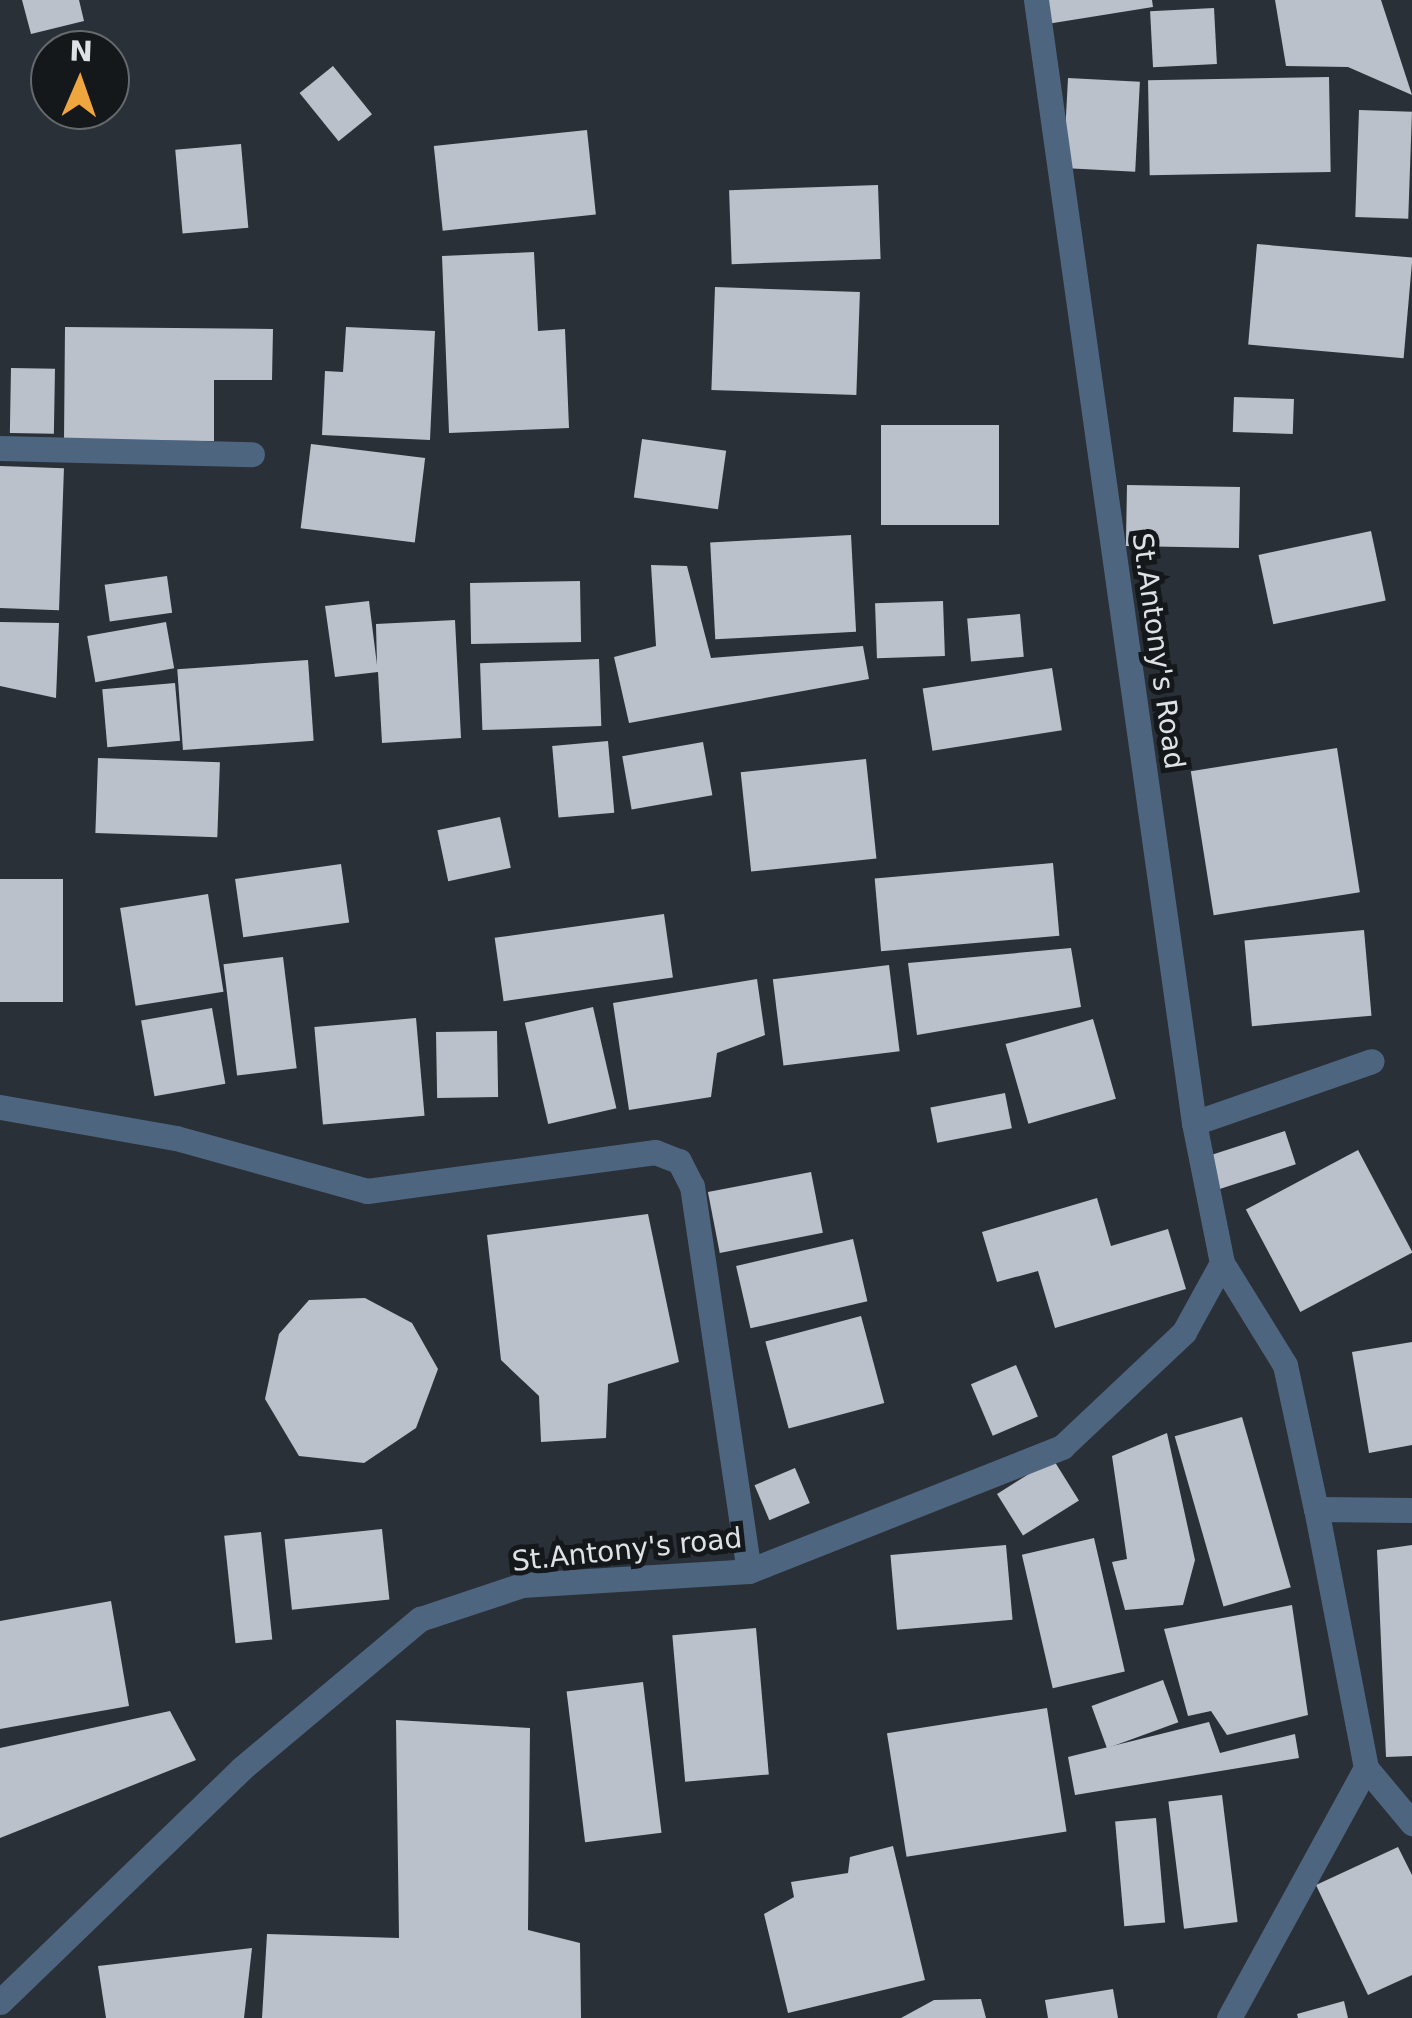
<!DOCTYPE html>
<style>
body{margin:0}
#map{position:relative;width:1412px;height:2018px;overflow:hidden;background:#2a3037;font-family:"DejaVu Sans",sans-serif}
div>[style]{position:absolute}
.building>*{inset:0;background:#bac1ca;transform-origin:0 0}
.street>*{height:25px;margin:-12.5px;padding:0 12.5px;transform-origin:12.5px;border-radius:12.5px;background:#4e6580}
span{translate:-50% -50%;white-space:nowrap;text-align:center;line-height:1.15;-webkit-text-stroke:10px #15181b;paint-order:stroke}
.street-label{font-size:28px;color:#dee1e6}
.north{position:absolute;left:30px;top:30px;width:100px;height:100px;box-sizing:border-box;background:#15181b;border:2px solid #65686c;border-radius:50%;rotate:2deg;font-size:28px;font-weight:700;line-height:40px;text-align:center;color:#dee1e6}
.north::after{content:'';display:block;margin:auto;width:35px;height:45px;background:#f0a63f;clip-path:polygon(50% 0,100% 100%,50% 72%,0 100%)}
</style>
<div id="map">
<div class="building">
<i style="clip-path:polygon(22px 0,79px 0,84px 21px,31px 34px)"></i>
<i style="clip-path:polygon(1043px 0,1152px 0,1153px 7px,1047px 24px)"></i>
<i style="clip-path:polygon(1275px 0,1381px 0,1412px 95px,1348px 67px,1286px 66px)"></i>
<i style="left:1214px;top:8px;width:56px;height:64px;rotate:87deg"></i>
<i style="left:333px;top:66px;width:62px;height:43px;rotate:51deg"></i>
<i style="left:1329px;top:77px;width:95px;height:181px;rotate:89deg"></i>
<i style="left:1068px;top:78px;width:72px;height:90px;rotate:3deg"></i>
<i style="left:1359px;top:110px;width:53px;height:107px;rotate:2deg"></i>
<i style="left:587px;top:130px;width:85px;height:154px;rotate:84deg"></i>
<i style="left:241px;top:144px;width:84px;height:66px;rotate:85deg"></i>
<i style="left:878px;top:185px;width:74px;height:149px;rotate:88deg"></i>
<i style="left:1257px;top:244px;width:156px;height:101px;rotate:5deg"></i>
<i style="clip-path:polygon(534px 252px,538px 331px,565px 329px,569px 428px,449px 433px,442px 256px)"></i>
<i style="left:715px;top:287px;width:145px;height:103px;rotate:2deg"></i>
<i style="clip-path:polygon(65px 327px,273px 329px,272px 380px,214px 380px,214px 441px,64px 440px)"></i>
<i style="clip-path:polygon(346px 327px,435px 331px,430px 440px,322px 435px,325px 371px,343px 372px)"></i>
<i style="left:11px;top:368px;width:44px;height:65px;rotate:1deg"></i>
<i style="left:1234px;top:397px;width:60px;height:35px;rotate:2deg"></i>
<i style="left:881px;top:425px;width:118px;height:100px"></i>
<i style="left:642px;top:439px;width:85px;height:59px;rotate:8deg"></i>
<i style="left:311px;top:444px;width:115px;height:85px;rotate:7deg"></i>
<i style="left:0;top:466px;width:64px;height:142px;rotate:2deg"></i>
<i style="left:1127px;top:485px;width:113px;height:61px;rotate:1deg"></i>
<i style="left:1371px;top:531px;width:71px;height:115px;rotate:78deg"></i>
<i style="left:851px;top:535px;width:97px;height:141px;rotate:87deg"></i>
<i style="clip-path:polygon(651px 565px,687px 566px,711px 658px,863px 646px,869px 679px,629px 723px,614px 657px,656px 646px)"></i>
<i style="left:167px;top:576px;width:37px;height:63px;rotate:82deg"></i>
<i style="left:580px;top:581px;width:61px;height:110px;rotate:89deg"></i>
<i style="clip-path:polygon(369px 601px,377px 665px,376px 624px,455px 620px,461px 738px,382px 743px,378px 672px,335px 677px,325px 606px)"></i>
<i style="left:943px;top:601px;width:55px;height:68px;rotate:88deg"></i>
<i style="left:1020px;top:614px;width:43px;height:53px;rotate:85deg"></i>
<i style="clip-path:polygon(0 622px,59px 623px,56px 698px,0 686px)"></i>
<i style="left:166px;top:622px;width:47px;height:80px;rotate:80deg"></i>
<i style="left:599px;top:659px;width:67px;height:119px;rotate:88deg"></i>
<i style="left:308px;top:660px;width:81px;height:131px;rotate:86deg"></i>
<i style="left:1052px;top:668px;width:63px;height:131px;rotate:81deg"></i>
<i style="left:175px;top:683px;width:58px;height:73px;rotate:85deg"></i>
<i style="left:608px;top:741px;width:72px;height:56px;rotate:85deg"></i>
<i style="left:703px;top:742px;width:54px;height:82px;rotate:80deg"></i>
<i style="left:1337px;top:748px;width:146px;height:148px;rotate:81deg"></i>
<i style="left:98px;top:758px;width:122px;height:75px;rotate:2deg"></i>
<i style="left:866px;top:759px;width:100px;height:126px;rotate:84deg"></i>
<i style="left:500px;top:817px;width:52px;height:64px;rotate:78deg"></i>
<i style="left:1053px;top:863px;width:73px;height:179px;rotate:85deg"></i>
<i style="left:341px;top:864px;width:59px;height:107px;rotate:82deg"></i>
<i style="left:0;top:879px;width:63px;height:123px"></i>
<i style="left:208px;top:894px;width:99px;height:89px;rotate:81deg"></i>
<i style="left:664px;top:914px;width:64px;height:171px;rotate:82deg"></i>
<i style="left:1364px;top:930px;width:86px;height:120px;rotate:85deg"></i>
<i style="clip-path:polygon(1071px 948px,1081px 1007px,917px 1035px,908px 963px)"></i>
<i style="left:283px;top:957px;width:112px;height:60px;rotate:83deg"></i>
<i style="left:889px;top:965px;width:87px;height:117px;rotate:83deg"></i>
<i style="clip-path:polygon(757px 979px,765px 1035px,717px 1053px,711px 1097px,629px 1110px,613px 1003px)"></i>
<i style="left:593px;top:1007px;width:104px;height:70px;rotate:77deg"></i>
<i style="left:212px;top:1008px;width:77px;height:72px;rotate:80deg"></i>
<i style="left:416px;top:1018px;width:98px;height:102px;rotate:85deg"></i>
<i style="left:1093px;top:1019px;width:83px;height:91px;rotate:74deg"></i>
<i style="left:497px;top:1031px;width:66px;height:61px;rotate:89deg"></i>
<i style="left:1005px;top:1093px;width:36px;height:76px;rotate:79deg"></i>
<i style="left:1285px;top:1131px;width:35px;height:80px;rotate:72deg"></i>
<i style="left:1358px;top:1150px;width:116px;height:127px;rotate:62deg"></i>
<i style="left:811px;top:1172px;width:62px;height:105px;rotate:79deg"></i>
<i style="clip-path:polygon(1097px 1198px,1111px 1246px,1168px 1229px,1186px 1289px,1055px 1328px,1038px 1271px,997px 1282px,982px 1232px)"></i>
<i style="clip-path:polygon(648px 1214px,679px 1362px,608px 1384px,606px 1438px,541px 1442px,539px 1396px,501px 1360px,487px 1235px)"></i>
<i style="left:853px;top:1239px;width:64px;height:120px;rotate:77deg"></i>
<i style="clip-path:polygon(365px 1298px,412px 1323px,438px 1369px,416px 1428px,364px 1463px,299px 1456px,265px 1399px,279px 1334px,309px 1300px)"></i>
<i style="left:861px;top:1316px;width:90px;height:99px;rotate:75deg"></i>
<i style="clip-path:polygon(1412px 1342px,1412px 1445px,1369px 1453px,1352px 1352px)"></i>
<i style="left:1016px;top:1365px;width:56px;height:49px;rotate:67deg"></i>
<i style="left:1242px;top:1417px;width:177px;height:70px;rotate:74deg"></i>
<i style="clip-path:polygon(1167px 1433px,1195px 1560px,1183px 1605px,1125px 1610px,1112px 1562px,1127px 1559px,1112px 1456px)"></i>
<i style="left:1053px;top:1459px;width:49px;height:66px;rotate:58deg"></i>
<i style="left:795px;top:1468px;width:38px;height:44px;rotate:67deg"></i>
<i style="left:382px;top:1529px;width:71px;height:98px;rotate:84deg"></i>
<i style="left:261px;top:1532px;width:108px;height:37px;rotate:84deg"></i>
<i style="left:1094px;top:1538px;width:137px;height:74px;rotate:77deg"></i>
<i style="left:1006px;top:1545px;width:75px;height:116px;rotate:85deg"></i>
<i style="clip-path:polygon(1412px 1545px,1412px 1756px,1386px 1757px,1377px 1550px)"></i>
<i style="clip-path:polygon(111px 1601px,129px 1706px,0 1729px,0 1621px)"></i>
<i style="clip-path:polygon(1292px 1605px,1308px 1715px,1227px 1735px,1211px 1711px,1188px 1716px,1164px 1629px)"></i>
<i style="left:756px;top:1628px;width:147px;height:84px;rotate:85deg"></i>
<i style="left:1163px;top:1680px;width:45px;height:76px;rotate:70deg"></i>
<i style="left:643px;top:1682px;width:152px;height:77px;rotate:83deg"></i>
<i style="left:1047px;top:1708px;width:125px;height:162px;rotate:81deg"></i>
<i style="clip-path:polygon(170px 1711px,196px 1760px,0 1838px,0 1748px)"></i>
<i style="clip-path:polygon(396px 1720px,530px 1728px,528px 1930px,580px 1943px,581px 2018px,262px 2018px,267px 1934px,399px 1938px)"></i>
<i style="clip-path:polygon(1209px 1722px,1220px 1753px,1295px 1734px,1299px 1758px,1075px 1795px,1068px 1757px)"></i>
<i style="left:1222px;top:1795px;width:128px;height:54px;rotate:83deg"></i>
<i style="left:1156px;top:1818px;width:105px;height:41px;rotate:85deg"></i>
<i style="clip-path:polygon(893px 1846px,925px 1980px,788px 2013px,764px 1914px,794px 1897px,791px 1882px,848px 1873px,850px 1857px)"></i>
<i style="clip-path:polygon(1398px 1847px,1412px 1875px,1412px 1975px,1368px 1995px,1316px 1885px)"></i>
<i style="clip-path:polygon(252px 1948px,244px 2018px,106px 2018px,98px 1966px)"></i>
<i style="clip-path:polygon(1113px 1989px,1118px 2018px,1048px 2018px,1045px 2000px)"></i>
<i style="clip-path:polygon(981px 1999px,986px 2018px,901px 2018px,934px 2000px)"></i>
<i style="clip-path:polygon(1344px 2001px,1348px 2018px,1298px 2018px,1297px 2014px)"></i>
</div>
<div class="street">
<i style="left:1036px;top:0;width:1134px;rotate:81.99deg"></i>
<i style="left:1194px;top:1123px;width:188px;rotate:-19.2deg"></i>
<i style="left:0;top:448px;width:252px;rotate:1.4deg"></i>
<i style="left:0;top:1107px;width:179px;rotate:10deg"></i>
<i style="left:176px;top:1138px;width:198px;rotate:15.5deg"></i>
<i style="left:367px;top:1191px;width:291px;rotate:-7.7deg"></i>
<i style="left:655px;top:1152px;width:26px;rotate:21deg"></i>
<i style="left:679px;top:1161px;width:28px;rotate:63deg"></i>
<i style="left:692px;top:1186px;width:389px;rotate:81.6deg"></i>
<i style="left:1222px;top:1263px;width:120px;rotate:58.3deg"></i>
<i style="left:1285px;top:1365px;width:147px;rotate:77.9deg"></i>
<i style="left:1316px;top:1509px;width:96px;rotate:0.6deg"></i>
<i style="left:1366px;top:1768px;width:72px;rotate:50.1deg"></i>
<i style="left:0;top:2002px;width:335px;rotate:-44deg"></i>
<i style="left:241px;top:1769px;width:234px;rotate:-40deg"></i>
<i style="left:420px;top:1619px;width:108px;rotate:-18.4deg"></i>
<i style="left:522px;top:1585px;width:227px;rotate:-3.5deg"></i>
<i style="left:749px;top:1571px;width:337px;rotate:-21.6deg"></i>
<i style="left:1062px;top:1447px;width:168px;rotate:-43.3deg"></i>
<i style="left:1184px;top:1332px;width:79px;rotate:-61.2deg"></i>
<i style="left:1222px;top:1263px;width:143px;rotate:-101.3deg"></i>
<i style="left:1229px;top:2018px;width:285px;rotate:-61.3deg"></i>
<i style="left:1366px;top:1768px;width:264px;rotate:-100.9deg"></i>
</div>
<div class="street-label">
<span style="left:1158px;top:651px;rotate:82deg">St.Antony's Road</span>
<span style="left:627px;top:1550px;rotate:-6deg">St.Antony's road</span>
</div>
<div class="north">N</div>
</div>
